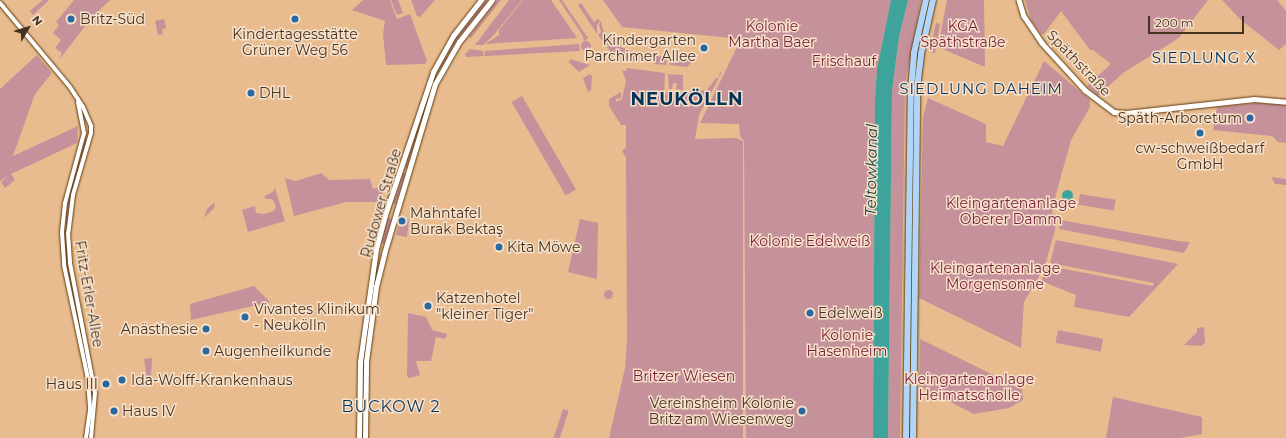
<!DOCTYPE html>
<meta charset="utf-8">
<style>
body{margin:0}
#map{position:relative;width:1286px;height:438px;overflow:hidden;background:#e8bc8f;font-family:Montserrat,sans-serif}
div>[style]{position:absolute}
.green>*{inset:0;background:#c5919a;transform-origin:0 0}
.round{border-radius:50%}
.water>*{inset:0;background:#3ea49b}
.roads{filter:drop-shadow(0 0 1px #5f3a0b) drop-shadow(0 0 1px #5f3a0b)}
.tertiary>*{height:4px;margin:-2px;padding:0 2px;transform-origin:2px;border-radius:2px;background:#fff}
.secondary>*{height:4.5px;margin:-2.25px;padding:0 2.25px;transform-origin:2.25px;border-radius:2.25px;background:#fff}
.motorway>*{height:5.5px;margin:-2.75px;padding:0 2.75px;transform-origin:2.75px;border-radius:2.75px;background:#b1d5f8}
.dots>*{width:11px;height:11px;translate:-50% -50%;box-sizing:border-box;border:2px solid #f8e1cb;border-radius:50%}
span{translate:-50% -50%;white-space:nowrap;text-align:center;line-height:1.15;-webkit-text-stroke:3px #f8e1cb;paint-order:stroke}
.poi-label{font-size:14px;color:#453321}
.left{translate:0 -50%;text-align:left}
.right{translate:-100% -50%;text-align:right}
.park-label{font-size:14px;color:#771e38}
.street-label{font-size:14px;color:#453321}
.neighbourhood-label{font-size:15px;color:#053559;letter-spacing:1px}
.water-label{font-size:15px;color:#0f3e3a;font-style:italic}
.quarter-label{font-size:16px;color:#053559;letter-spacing:1px}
.district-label{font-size:18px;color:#053559;font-weight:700;letter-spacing:1px}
.north{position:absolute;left:8px;top:8px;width:40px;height:40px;-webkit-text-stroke:3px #f8e1cb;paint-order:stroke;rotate:52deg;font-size:11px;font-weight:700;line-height:16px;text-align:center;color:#453321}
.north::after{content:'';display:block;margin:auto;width:14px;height:18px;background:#453321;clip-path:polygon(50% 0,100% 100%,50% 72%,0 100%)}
.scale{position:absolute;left:1148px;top:16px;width:96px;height:18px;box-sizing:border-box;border:2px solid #453321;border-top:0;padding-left:5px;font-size:12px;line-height:14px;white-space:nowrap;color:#453321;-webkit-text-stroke:3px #f8e1cb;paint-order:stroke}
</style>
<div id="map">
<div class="green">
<i style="clip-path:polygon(43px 0,49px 0,33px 15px,30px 11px)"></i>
<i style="clip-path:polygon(74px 0,110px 0,92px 17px,59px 60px,62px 53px,55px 48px,61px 40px,53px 33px,59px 25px,56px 22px)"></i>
<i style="clip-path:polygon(363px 0,390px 0,397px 19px,410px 14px,427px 61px,425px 64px,386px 65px,383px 34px,385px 21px,352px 10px)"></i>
<i style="clip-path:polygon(391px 0,398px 0,403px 13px,397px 15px)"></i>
<i style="clip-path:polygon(411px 0,435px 0,420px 17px,417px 16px)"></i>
<i style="clip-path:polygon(485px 0,489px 0,456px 41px,440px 69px,438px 68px,452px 43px)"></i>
<i style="clip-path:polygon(497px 0,501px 0,471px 38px,469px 37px)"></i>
<i style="clip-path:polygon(509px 0,522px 0,493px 36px,483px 45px,475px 45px)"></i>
<i style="clip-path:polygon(523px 0,551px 0,577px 38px,485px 44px,499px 35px,499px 30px)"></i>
<i style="clip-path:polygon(559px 0,562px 0,588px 38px,584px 41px,583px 36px)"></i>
<i style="clip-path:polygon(603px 0,891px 0,877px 69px,875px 99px,873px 438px,746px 438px,744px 141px,740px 136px,739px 124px,700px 123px,741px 39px,622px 27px)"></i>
<i style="clip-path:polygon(908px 0,921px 0,905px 84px,900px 438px,888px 438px,892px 91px,899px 37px)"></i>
<i style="clip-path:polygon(947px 0,984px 0,985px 67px,938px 47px)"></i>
<i style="clip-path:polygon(1025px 0,1208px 0,1179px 38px,1123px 73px,1098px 96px,1087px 86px,1111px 64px,1093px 50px,1090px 50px,1061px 11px,1044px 34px,1041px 34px,1031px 20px)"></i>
<i style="clip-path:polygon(1222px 0,1277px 0,1286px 11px,1286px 44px,1279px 50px,1241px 20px)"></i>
<i style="clip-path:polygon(581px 3px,594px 22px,598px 19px,600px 21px,597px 25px,597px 34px,578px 5px)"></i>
<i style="clip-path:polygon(164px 19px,166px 28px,162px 29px,163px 34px,158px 35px,155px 21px)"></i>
<i style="clip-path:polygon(601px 21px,603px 30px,611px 41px,606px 46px,598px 35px,601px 32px,599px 24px)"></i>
<i style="clip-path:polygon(936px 23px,940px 24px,935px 53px,929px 52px)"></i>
<i class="round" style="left:581px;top:41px;width:10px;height:10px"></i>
<i style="clip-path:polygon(579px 44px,580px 51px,485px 56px,485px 51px)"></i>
<i style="clip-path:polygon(612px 44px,640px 54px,638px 60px,636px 62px,626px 59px,611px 52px,607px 47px)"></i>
<i style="clip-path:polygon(470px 49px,483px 51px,484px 56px,466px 57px,465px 54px)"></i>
<i style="clip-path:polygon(37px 55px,52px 73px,35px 94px,13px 156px,78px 126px,77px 143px,11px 174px,15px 180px,5px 188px,1px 182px,10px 175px,0 181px,0 89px)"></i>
<i style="left:655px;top:56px;width:12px;height:8px;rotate:5deg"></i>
<i style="clip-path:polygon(668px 57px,693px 60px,694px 60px,687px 67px,670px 65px)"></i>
<i style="clip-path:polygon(570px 59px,576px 61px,590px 65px,579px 72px,569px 62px)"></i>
<i style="clip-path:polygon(1044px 61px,1090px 100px,1090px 107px,1071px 140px,1056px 194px,1052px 214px,1056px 215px,1055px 230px,1045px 266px,1024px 302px,1021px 348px,919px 298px,923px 117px,928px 98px,986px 124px,986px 142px,1003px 146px)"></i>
<i style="clip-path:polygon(627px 68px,665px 73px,664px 94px,666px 94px,667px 91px,680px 94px,681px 92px,707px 90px,716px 78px,719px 78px,720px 71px,721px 74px,699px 115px,695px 139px,736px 138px,743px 141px,743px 438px,609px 438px,625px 368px,627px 340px,626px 157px,622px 151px,626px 148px,626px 125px,621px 125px,609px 106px,609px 99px,621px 92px,621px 98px,616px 99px,616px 102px,622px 99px,626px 81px,622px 70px,626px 71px)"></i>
<i style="clip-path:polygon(590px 74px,592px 76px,591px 90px,588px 92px,583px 78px)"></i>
<i style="clip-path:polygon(668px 74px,683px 75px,683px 90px,676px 89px,677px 83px,673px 83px,672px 89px,669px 89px)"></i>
<i style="left:522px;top:96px;width:108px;height:12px;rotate:60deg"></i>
<i style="clip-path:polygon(1257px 103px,1286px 105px,1286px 143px,1278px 142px,1272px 136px,1213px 130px,1217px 107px)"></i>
<i style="clip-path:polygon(425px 104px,407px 168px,405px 167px,408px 152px)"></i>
<i style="clip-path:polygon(84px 139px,87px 140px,72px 192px,67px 225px,64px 225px,69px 195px)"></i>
<i style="clip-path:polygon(321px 173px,329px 180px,370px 179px,373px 189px,386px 185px,379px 202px,346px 202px,294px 216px,285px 178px,296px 181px)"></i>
<i style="left:403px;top:173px;width:3px;height:32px;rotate:18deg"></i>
<i style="clip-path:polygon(1271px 177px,1286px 179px,1286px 185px,1275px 184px)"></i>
<i style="clip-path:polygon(275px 188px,285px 221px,248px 232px,242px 210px,255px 206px,256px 213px,264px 214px,274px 211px,276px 206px,272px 199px,265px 199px,265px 196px,273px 192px)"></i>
<i style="left:1080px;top:194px;width:36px;height:11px;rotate:9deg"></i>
<i style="clip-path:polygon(215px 202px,214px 208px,204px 218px,207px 209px)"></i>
<i style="clip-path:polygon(387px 217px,392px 219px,384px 244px,381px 243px)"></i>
<i style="clip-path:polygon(404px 217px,409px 220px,407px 237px,396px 235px,401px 219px)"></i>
<i style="clip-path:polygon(580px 219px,598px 223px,597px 279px,568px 272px)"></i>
<i style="clip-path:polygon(1060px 220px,1178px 241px,1190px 242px,1184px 253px,1059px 229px)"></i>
<i style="clip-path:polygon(65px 235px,71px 279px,69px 280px,65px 259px)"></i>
<i style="clip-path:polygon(1056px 240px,1149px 258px,1178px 264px,1129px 317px,1074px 307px,1076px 295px,1041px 281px,1049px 266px,1153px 286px,1154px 283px,1050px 263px)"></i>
<i style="clip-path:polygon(378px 256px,379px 258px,362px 375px,362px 364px)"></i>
<i style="clip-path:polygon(254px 286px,270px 302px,191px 320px,190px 304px)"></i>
<i class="round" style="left:603.5px;top:289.5px;width:9px;height:9px"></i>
<i style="clip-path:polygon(408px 313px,426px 317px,432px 330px,447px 334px,445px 339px,436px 337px,431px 361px,416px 361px,420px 375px,409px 378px,407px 376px)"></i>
<i style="clip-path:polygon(1204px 327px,1205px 342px,1202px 346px,1184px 345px,1197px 332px,1197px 328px)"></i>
<i style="left:1058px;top:330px;width:46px;height:13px;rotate:11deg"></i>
<i style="clip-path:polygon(920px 339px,1022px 389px,1023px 400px,1009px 408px,974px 414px,919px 386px)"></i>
<i style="clip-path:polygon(152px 358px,151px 377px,147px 379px,144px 359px)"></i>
<i style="clip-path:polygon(1113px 397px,1202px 417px,1202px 434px,1180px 438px,1106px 438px)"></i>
<i style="left:563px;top:409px;width:6px;height:30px;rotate:18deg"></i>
</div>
<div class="water">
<i style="clip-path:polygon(891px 0,908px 0,899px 37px,892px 91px,888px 438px,873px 438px,875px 99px,877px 69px)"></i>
<i class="round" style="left:1061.5px;top:189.5px;width:11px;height:11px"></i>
</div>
<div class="roads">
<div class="tertiary">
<i style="left:0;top:3px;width:109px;rotate:50.2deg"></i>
<i style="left:70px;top:87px;width:24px;rotate:57deg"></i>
<i style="left:83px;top:107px;width:21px;rotate:67deg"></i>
<i style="left:91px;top:126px;width:7px;rotate:90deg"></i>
<i style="left:91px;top:133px;width:65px;rotate:106.2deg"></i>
<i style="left:73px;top:195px;width:38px;rotate:97deg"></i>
<i style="left:68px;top:233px;width:30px;rotate:86deg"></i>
<i style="left:70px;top:263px;width:132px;rotate:79.1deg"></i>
<i style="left:95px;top:393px;width:45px;rotate:95.1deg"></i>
<i style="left:78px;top:102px;width:32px;rotate:79deg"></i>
<i style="left:84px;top:133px;width:73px;rotate:105.2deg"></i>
<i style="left:65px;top:203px;width:30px;rotate:96deg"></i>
<i style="left:62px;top:233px;width:32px;rotate:86deg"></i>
<i style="left:64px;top:265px;width:116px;rotate:78.1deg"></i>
<i style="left:88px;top:379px;width:31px;rotate:86deg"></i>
<i style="left:90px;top:410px;width:28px;rotate:98deg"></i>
</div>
<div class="secondary">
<i style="left:1019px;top:0;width:17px;rotate:73deg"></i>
<i style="left:1024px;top:16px;width:32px;rotate:56deg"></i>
<i style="left:1042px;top:43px;width:64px;rotate:47.5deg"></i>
<i style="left:1085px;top:90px;width:36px;rotate:37deg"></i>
<i style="left:1114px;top:112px;width:12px;rotate:5deg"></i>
<i style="left:1126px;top:113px;width:129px;rotate:-6.2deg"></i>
<i style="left:1254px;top:99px;width:32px;rotate:5deg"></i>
<i style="left:359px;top:438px;width:76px;rotate:-89.2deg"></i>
<i style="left:360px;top:362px;width:114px;rotate:-81.9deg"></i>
<i style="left:376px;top:249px;width:35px;rotate:-75deg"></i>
<i style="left:385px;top:215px;width:151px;rotate:-71.4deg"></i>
<i style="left:433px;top:72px;width:41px;rotate:-60.9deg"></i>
<i style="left:453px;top:36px;width:46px;rotate:-52.1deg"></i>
<i style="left:365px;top:438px;width:76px;rotate:-89.2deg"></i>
<i style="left:366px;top:362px;width:76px;rotate:-82.4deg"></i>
<i style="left:376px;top:287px;width:34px;rotate:-76deg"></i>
<i style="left:384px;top:254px;width:177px;rotate:-73.3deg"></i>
<i style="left:435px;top:84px;width:48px;rotate:-60.3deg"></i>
<i style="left:459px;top:42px;width:53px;rotate:-51.8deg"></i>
</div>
<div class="motorway">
<i style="left:906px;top:438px;width:349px;rotate:-89.2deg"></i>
<i style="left:911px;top:89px;width:36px;rotate:-85deg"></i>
<i style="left:914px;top:53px;width:54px;rotate:-77.2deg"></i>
<i style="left:913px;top:438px;width:350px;rotate:-89.3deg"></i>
<i style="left:917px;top:88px;width:34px;rotate:-83deg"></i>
<i style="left:921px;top:54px;width:55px;rotate:-77.5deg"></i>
</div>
</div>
<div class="dots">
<i style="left:71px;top:19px;background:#29699f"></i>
<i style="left:295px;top:19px;background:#29699f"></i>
<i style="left:704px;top:48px;background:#29699f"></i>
<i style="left:251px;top:93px;background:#29699f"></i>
<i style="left:1250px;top:118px;background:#29699f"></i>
<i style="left:1200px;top:133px;background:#29699f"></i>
<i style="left:402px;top:221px;background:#29699f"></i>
<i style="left:499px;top:247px;background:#29699f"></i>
<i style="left:428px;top:306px;background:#29699f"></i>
<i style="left:810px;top:313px;background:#29699f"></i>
<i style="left:245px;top:317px;background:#29699f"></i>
<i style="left:206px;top:329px;background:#29699f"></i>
<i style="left:206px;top:351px;background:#29699f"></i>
<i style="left:122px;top:380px;background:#29699f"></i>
<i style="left:106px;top:384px;background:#29699f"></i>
<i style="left:114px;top:411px;background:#29699f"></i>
<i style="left:802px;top:411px;background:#29699f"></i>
</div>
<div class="poi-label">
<span class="left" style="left:80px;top:19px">Britz-Süd</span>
<span style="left:295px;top:42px">Kindertagesstätte<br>Grüner Weg 56</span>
<span class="right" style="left:696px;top:48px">Kindergarten<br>Parchimer Allee</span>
<span class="left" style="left:259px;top:93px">DHL</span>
<span class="right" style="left:1242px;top:118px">Späth-Arboretum</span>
<span style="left:1200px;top:156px">cw-schweißbedarf<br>GmbH</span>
<span class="left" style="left:410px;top:221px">Mahntafel<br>Burak Bektaş</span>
<span class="left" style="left:507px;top:247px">Kita Möwe</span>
<span class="left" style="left:436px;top:306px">Katzenhotel<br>"kleiner Tiger"</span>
<span class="left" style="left:254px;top:317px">Vivantes Klinikum<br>- Neukölln</span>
<span class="left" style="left:818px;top:313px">Edelweiß</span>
<span class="right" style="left:198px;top:329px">Anästhesie</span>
<span class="left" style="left:214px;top:351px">Augenheilkunde</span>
<span class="left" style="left:131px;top:380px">Ida-Wolff-Krankenhaus</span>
<span class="right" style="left:98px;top:384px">Haus III</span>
<span class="right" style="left:794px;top:411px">Vereinsheim Kolonie<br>Britz am Wiesenweg</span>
<span class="left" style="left:122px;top:411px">Haus IV</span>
</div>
<div class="park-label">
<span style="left:772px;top:34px">Kolonie<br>Martha Baer</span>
<span style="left:963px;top:34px">KGA<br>Späthstraße</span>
<span style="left:844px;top:61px">Frischauf</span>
<span style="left:1011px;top:211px">Kleingartenanlage<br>Oberer Damm</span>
<span style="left:810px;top:241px">Kolonie Edelweiß</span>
<span style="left:995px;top:276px">Kleingartenanlage<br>Morgensonne</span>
<span style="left:847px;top:343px">Kolonie<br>Hasenheim</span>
<span style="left:684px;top:376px">Britzer Wiesen</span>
<span style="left:969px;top:387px">Kleingartenanlage<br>Heimatscholle</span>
</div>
<div class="street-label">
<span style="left:1079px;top:63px;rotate:46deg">Späthstraße</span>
<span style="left:381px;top:203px;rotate:-74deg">Rudower Straße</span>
<span style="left:89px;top:294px;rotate:80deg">Fritz-Erler-Allee</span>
</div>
<div class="neighbourhood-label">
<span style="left:1204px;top:58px">SIEDLUNG X</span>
<span style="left:981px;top:89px">SIEDLUNG DAHEIM</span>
</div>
<div class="water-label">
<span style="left:871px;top:170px;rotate:-89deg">Teltowkanal</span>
</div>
<div class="quarter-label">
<span style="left:391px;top:407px">BUCKOW 2</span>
</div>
<div class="district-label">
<span style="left:687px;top:99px">NEUKÖLLN</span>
</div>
<div class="north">N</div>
<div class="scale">200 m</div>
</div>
